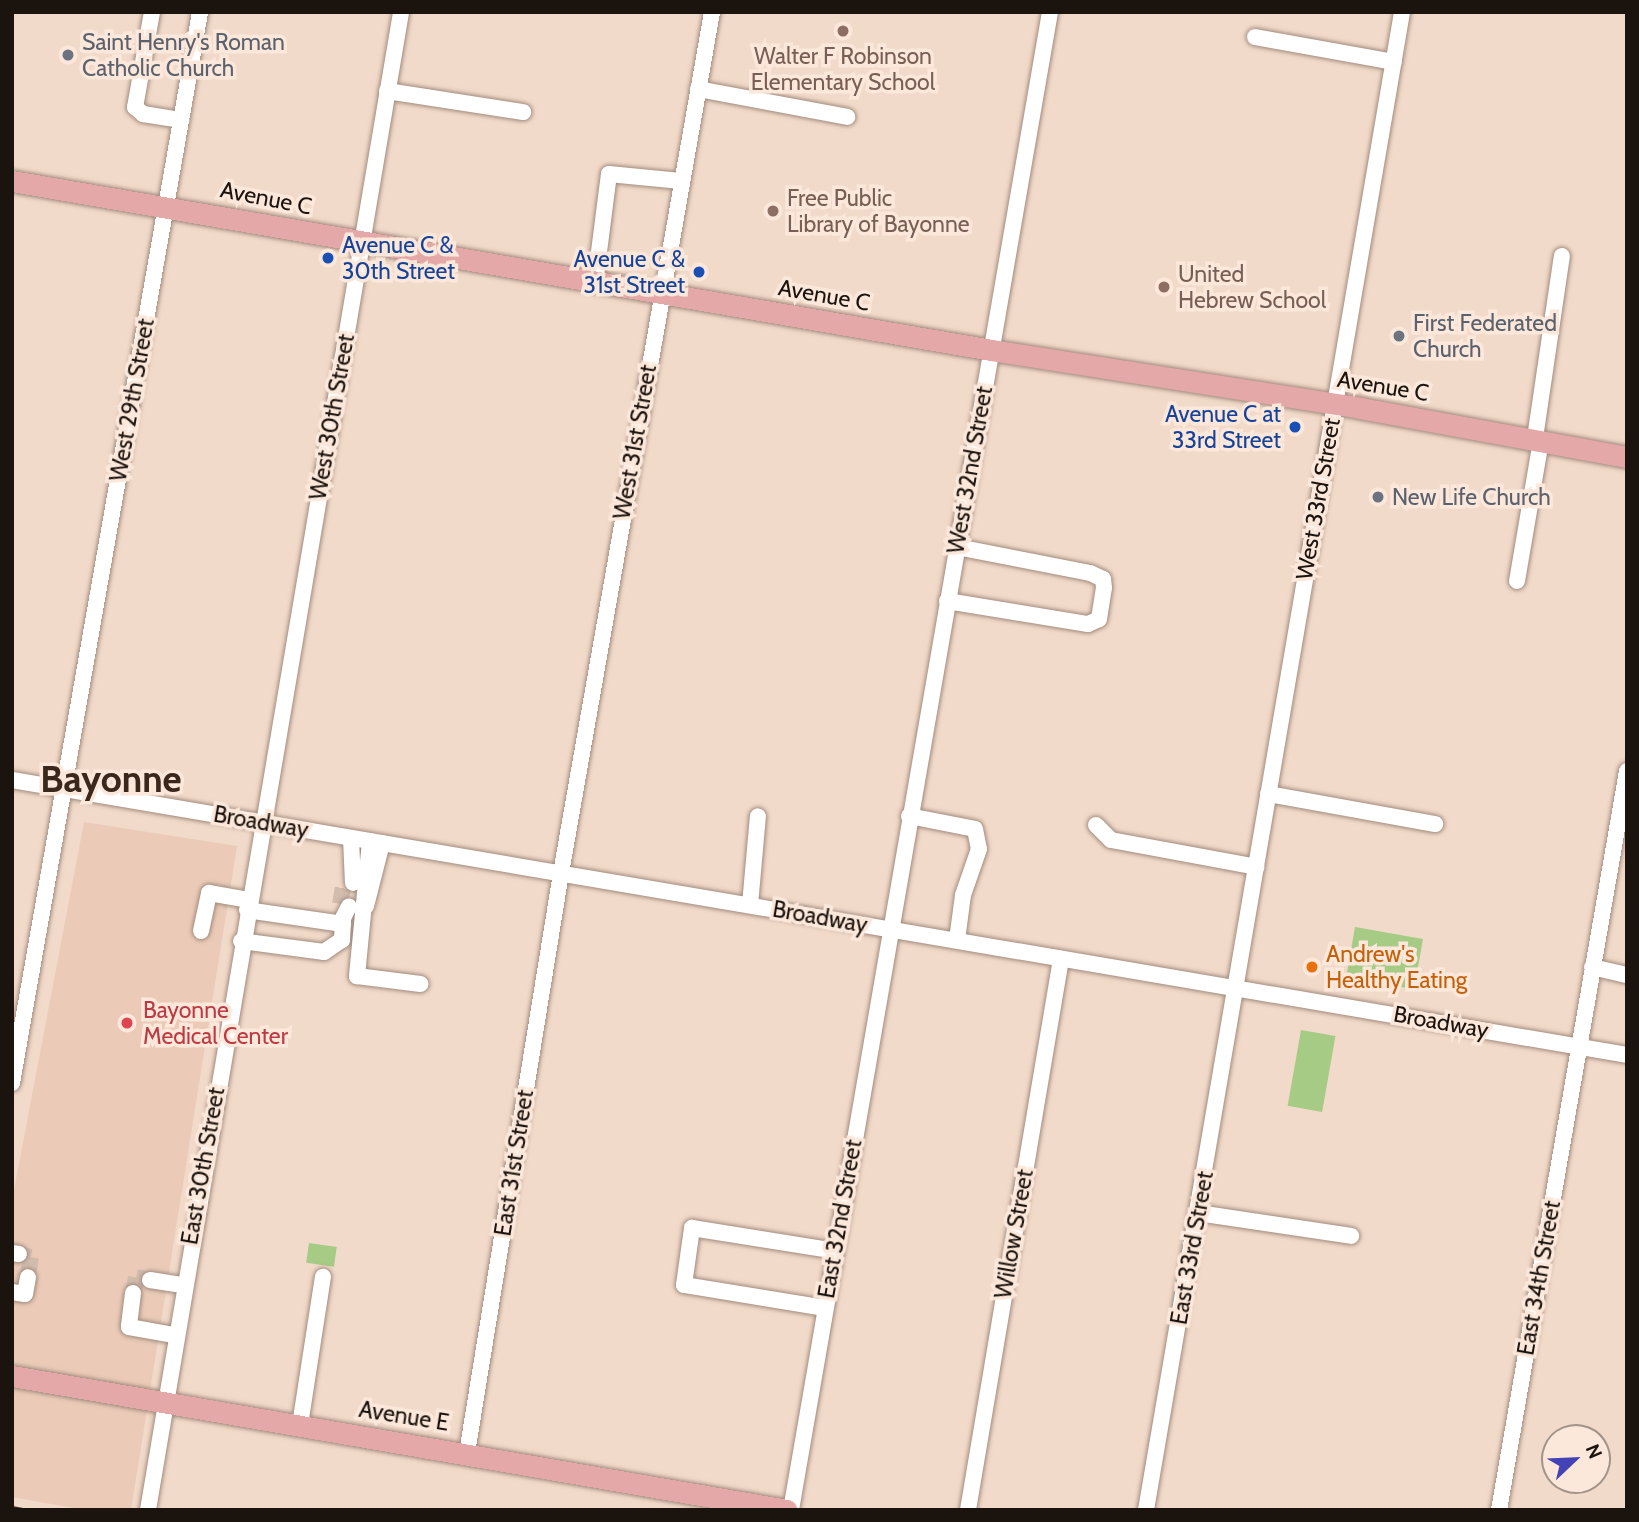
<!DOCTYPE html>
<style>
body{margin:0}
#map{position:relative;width:1639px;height:1522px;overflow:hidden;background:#f2daca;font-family:Cabin,sans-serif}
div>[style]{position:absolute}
.built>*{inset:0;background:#ebcbb8}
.green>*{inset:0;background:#a5cb84;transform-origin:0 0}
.minor-tunnel>*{height:16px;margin-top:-8px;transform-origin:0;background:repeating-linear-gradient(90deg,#d2bcae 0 16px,transparent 0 24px)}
.roads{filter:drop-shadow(0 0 2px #a28b7d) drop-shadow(0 0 2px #a28b7d)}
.minor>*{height:16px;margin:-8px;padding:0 8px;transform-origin:8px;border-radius:8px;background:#fff}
.major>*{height:21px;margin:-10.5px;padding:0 10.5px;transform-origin:10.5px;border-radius:10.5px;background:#e4a8a8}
.tram>*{height:2px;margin:-1px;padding:0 1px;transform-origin:1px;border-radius:1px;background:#332922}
.dots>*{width:19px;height:19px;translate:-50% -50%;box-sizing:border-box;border:4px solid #fce8db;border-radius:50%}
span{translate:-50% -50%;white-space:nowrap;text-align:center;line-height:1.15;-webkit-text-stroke:7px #fce8db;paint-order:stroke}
.worship-label{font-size:23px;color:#5b616d}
.left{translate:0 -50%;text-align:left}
.education-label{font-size:23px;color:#785e54}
.street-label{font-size:23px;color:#1b130d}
.transit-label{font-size:23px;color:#164399}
.right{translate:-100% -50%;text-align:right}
.food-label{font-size:23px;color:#c56008}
.health-label{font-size:23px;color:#be3a42}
.town-label{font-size:37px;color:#3a281c;font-weight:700}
.frame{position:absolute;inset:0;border:14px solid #1b130d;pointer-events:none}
.north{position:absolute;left:1541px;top:1424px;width:70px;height:70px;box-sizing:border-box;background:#fce8db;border:2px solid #a29389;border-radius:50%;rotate:67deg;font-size:19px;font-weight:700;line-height:28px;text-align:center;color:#1b130d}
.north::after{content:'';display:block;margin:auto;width:24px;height:32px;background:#4342b7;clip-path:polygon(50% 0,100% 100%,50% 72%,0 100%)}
</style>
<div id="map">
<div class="built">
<i style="clip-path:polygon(84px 822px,237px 846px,131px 1510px,84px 1510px,12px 1497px,12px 1200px)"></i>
</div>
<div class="green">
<i style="left:1355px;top:927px;width:69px;height:51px;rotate:10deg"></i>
<i style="left:1301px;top:1030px;width:35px;height:77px;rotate:10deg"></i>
<i style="left:309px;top:1243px;width:28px;height:20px;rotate:8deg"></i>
</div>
<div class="minor-tunnel">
<i style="left:340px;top:904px;width:23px;rotate:-80deg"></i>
<i style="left:19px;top:1254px;width:12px;rotate:14deg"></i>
<i style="left:31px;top:1257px;width:20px;rotate:99deg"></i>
<i style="left:133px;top:1293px;width:16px;rotate:-79deg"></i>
<i style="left:136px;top:1277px;width:14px;rotate:12deg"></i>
</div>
<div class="roads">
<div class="minor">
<i style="left:152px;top:12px;width:97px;rotate:100.1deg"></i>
<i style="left:135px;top:107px;width:11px;rotate:41deg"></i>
<i style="left:143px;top:114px;width:39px;rotate:9deg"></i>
<i style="left:1255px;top:37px;width:141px;rotate:10.2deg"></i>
<i style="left:698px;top:89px;width:152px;rotate:10.6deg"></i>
<i style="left:387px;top:91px;width:138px;rotate:8.8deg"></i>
<i style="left:595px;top:283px;width:110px;rotate:-82.7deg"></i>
<i style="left:609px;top:174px;width:72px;rotate:5.6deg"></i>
<i style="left:1535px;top:438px;width:184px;rotate:-81.6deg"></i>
<i style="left:1517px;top:581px;width:143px;rotate:-80.3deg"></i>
<i style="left:947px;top:601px;width:143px;rotate:9.3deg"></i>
<i style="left:1088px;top:624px;width:12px;rotate:-24deg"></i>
<i style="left:1099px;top:619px;width:31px;rotate:-81deg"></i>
<i style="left:1104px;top:588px;width:9px;rotate:-96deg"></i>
<i style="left:1103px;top:579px;width:14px;rotate:-155deg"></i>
<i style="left:1090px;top:573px;width:136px;rotate:-168.9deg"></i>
<i style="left:12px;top:780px;width:1638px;rotate:9.66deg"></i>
<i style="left:1268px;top:794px;width:170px;rotate:10.2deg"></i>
<i style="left:909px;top:816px;width:67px;rotate:11.1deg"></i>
<i style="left:975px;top:829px;width:20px;rotate:79deg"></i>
<i style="left:979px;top:849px;width:49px;rotate:109.2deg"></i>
<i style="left:963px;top:895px;width:45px;rotate:97.6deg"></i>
<i style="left:1096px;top:825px;width:21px;rotate:45deg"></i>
<i style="left:1111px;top:840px;width:148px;rotate:10.5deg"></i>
<i style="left:351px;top:838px;width:45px;rotate:87.5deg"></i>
<i style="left:370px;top:841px;width:136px;rotate:95.5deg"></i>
<i style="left:357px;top:976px;width:64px;rotate:7.2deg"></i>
<i style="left:750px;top:905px;width:89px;rotate:-84.9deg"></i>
<i style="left:366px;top:906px;width:65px;rotate:-75.7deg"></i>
<i style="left:247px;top:910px;width:97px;rotate:8.3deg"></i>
<i style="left:201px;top:931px;width:39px;rotate:-78deg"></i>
<i style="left:209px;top:893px;width:41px;rotate:9.9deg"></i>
<i style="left:241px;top:941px;width:84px;rotate:7.5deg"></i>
<i style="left:324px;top:952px;width:22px;rotate:-34deg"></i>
<i style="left:342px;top:940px;width:22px;rotate:-87deg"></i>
<i style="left:343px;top:918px;width:13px;rotate:-63deg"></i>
<i style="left:1592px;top:967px;width:36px;rotate:13deg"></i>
<i style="left:12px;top:1083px;width:1087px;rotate:-80.04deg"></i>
<i style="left:1198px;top:1213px;width:155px;rotate:8.5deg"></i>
<i style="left:12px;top:1253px;width:7px;rotate:8deg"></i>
<i style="left:150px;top:1280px;width:33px;rotate:9deg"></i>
<i style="left:12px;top:1292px;width:13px;rotate:9deg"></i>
<i style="left:25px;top:1294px;width:17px;rotate:-80deg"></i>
<i style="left:133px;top:1293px;width:34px;rotate:97deg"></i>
<i style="left:129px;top:1327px;width:46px;rotate:10.1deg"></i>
<i style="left:825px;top:1308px;width:143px;rotate:-170.7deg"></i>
<i style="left:684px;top:1285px;width:58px;rotate:-82deg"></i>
<i style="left:692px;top:1228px;width:145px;rotate:9.1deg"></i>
<i style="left:300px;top:1425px;width:150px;rotate:-81.2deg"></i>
<i style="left:467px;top:1453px;width:588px;rotate:-80.79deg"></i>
<i style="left:561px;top:873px;width:874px;rotate:-80.05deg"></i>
<i style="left:148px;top:1510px;width:1519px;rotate:-80.41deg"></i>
<i style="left:791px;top:1510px;width:1520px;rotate:-80.19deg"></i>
<i style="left:968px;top:1510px;width:559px;rotate:-80.42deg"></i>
<i style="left:1146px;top:1510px;width:1520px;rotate:-80.3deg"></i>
<i style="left:1499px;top:1510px;width:750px;rotate:-80.17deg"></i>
</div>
<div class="major">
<i style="left:12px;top:181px;width:993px;rotate:9.79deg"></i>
<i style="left:991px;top:350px;width:374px;rotate:8.9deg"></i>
<i style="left:1360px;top:408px;width:271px;rotate:10.4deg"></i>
<i style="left:12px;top:1376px;width:786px;rotate:9.81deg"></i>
</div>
</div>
<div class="tram">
<i style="left:12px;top:1507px;width:17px;rotate:10deg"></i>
</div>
<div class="dots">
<i style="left:843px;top:31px;background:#8d6e63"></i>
<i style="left:68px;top:55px;background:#6b7280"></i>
<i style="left:773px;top:211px;background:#8d6e63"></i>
<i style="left:328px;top:258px;background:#1a4fb4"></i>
<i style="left:699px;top:272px;background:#1a4fb4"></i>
<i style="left:1164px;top:287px;background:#8d6e63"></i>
<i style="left:1399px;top:336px;background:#6b7280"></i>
<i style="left:1295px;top:427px;background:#1a4fb4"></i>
<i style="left:1378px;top:497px;background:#6b7280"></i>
<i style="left:1312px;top:967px;background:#e8710a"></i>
<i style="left:127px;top:1023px;background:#e0444e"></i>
</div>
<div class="worship-label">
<span class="left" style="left:82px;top:55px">Saint Henry's Roman<br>Catholic Church</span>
<span class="left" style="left:1413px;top:336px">First Federated<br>Church</span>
<span class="left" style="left:1392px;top:497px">New Life Church</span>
</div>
<div class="education-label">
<span style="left:843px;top:69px">Walter F Robinson<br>Elementary School</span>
<span class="left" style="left:787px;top:211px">Free Public<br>Library of Bayonne</span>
<span class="left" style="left:1178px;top:287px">United<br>Hebrew School</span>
</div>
<div class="street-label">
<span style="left:266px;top:198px;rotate:11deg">Avenue C</span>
<span style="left:824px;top:295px;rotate:10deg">Avenue C</span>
<span style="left:1383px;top:386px;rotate:9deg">Avenue C</span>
<span style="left:132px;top:400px;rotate:-80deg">West 29th Street</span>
<span style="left:332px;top:417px;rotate:-80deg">West 30th Street</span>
<span style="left:635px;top:442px;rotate:-80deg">West 31st Street</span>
<span style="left:970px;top:470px;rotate:-80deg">West 32nd Street</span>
<span style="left:1318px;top:499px;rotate:-80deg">West 33rd Street</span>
<span style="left:261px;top:822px;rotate:10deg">Broadway</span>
<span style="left:820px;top:917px;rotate:10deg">Broadway</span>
<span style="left:1441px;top:1022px;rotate:10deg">Broadway</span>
<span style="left:514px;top:1163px;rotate:-81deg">East 31st Street</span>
<span style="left:203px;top:1166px;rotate:-80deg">East 30th Street</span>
<span style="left:840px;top:1219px;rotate:-80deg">East 32nd Street</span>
<span style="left:1014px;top:1234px;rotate:-80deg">Willow Street</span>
<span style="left:1192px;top:1248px;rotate:-80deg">East 33rd Street</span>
<span style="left:1539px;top:1278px;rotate:-80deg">East 34th Street</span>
<span style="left:404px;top:1416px;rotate:9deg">Avenue E</span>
</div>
<div class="transit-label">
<span class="left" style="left:342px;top:258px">Avenue C &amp;<br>30th Street</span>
<span class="right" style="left:685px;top:272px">Avenue C &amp;<br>31st Street</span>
<span class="right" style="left:1281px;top:427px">Avenue C at<br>33rd Street</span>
</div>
<div class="food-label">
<span class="left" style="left:1326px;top:967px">Andrew's<br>Healthy Eating</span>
</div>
<div class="health-label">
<span class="left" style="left:143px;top:1023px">Bayonne<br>Medical Center</span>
</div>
<div class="town-label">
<span style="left:111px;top:779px">Bayonne</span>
</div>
<div class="frame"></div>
<div class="north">N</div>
</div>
